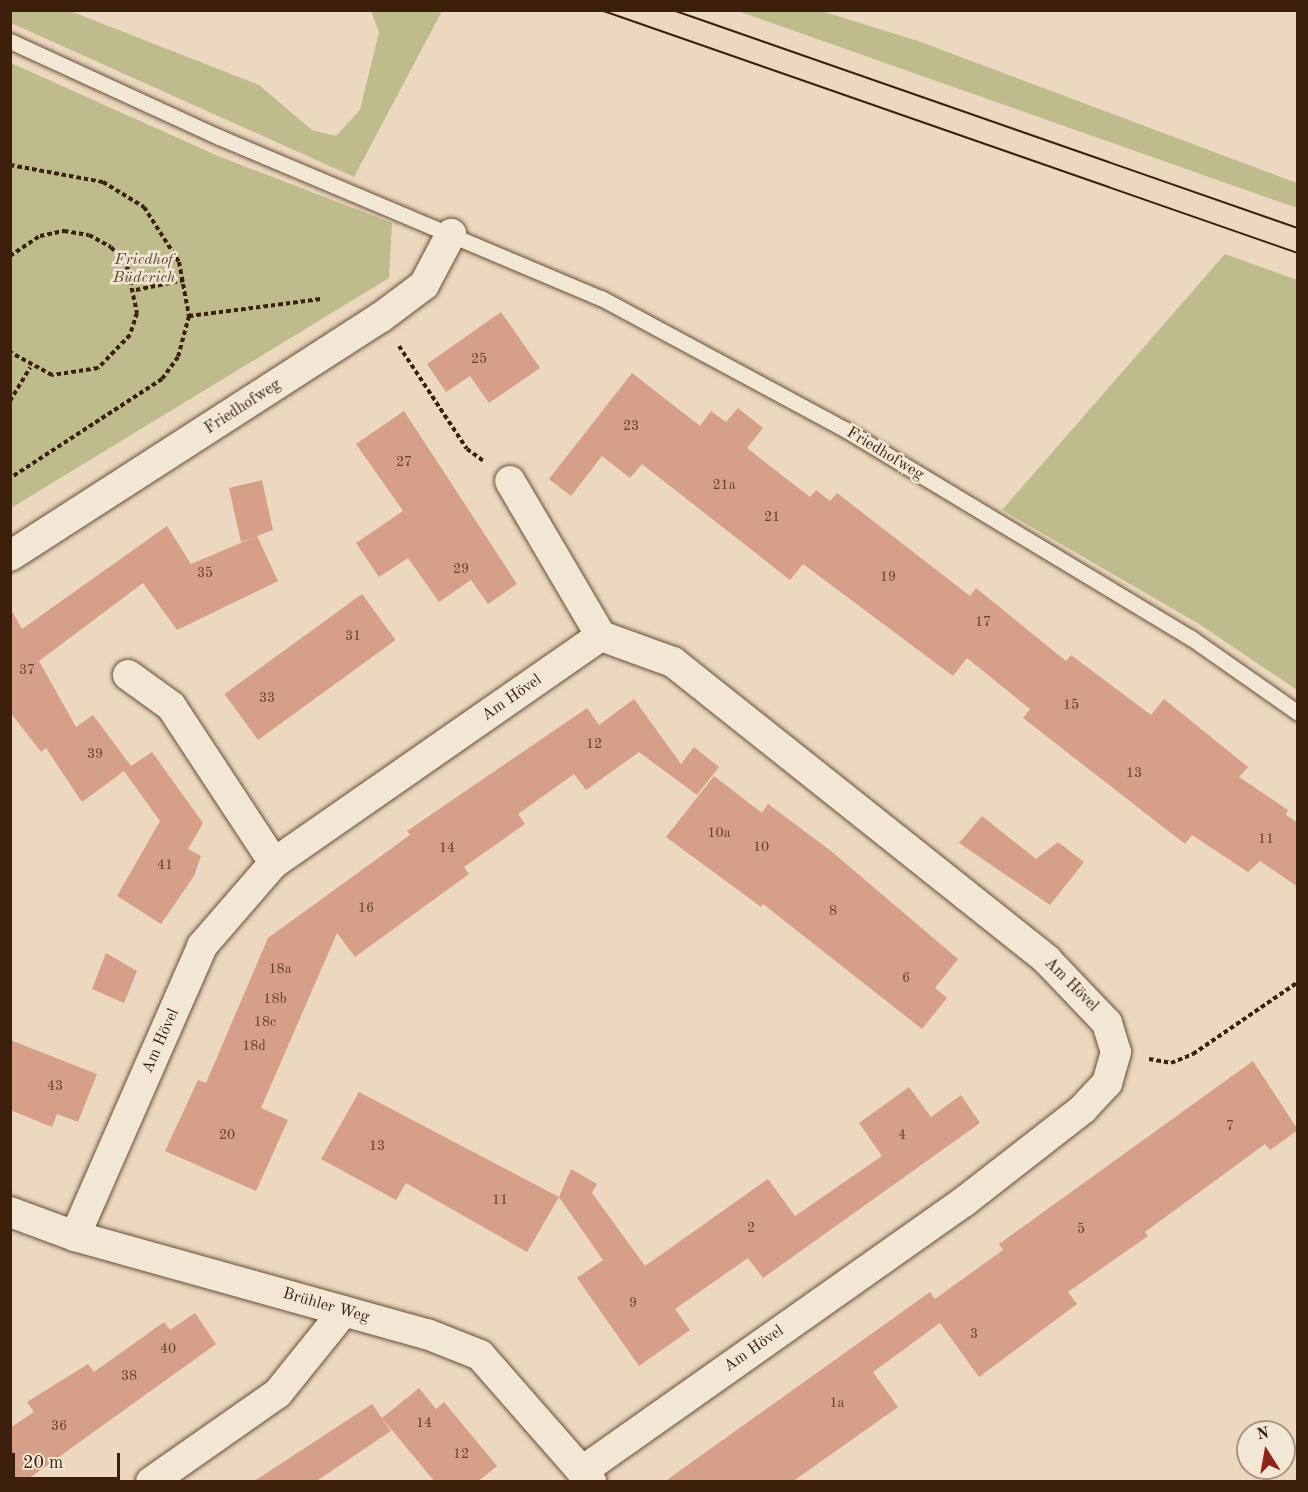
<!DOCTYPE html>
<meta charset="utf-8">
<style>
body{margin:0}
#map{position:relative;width:1308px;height:1492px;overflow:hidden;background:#ebd8be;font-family:"Old Standard TT",serif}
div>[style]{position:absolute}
.green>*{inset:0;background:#bebc8c}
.building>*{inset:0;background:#d69f88;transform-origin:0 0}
.path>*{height:4px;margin-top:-2px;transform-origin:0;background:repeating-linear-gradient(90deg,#3c200b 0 4.5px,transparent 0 7.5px)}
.roads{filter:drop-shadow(0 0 2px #684e38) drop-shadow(0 0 2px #684e38)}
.lane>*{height:15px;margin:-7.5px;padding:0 7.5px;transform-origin:7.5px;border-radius:7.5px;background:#f2e6d5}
.street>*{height:30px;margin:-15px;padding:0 15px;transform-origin:15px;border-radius:15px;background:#f2e6d5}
.tram>*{height:1.5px;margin:-0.75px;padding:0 0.75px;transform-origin:0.75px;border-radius:0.75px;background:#3c200b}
span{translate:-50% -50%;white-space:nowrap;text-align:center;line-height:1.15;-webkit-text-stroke:5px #f2e6d5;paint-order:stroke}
.number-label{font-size:14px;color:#62402a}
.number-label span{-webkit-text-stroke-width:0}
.park-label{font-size:16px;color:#5c472b;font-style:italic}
.street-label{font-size:16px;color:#3c200b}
.frame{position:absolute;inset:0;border:12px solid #3c200b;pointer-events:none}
.north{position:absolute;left:1236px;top:1420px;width:60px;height:60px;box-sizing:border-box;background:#f2e6d5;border:2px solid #a99784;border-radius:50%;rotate:349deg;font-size:16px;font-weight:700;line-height:24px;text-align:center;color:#3c200b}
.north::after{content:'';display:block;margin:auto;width:21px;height:27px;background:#8f2418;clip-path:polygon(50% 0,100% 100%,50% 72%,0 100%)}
.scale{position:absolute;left:12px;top:1453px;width:108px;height:27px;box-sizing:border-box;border:3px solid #3c200b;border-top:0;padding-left:8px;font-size:18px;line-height:21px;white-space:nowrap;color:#3c200b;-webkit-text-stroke:4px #f2e6d5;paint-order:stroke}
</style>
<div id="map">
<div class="green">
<i style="clip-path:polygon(11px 10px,70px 11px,259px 85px,312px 130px,336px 136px,360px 110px,379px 32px,371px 11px,442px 11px,354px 177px,11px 23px)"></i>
<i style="clip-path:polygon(738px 11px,821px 11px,918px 41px,1297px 183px,1297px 208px)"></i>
<i style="clip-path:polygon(11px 63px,218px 156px,392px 223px,389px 278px,11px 508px)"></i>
<i style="clip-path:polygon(1225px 254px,1297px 280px,1297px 690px,1199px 624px,1002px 510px)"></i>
</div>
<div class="building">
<i style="clip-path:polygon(501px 312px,540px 368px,489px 403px,470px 376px,446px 392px,427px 364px)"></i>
<i style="clip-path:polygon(632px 373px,700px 426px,711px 411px,726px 422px,738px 408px,763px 428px,747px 448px,810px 497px,816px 490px,830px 501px,837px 493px,970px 596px,976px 588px,1066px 661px,1071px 655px,1151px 715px,1164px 699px,1248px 767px,1239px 777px,1288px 810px,1286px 815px,1298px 823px,1298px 887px,1260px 861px,1248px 872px,1192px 835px,1185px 844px,1023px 718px,1030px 709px,967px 658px,953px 676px,803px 564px,790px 580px,642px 464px,630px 478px,602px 456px,571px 496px,549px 479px)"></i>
<i style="clip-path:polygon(404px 411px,517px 584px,488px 604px,471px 580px,439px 602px,408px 558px,379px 577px,356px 543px,403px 511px,356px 444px)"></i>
<i style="clip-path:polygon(262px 480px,273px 530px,257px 536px,278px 581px,177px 630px,143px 583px,39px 661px,76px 727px,93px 715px,131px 766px,152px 752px,203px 823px,188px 849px,201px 856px,194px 876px,161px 924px,117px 896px,160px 821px,124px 771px,82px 802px,46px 748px,41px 752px,10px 712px,10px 608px,22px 629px,167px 526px,191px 564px,255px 537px,241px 542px,229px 488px)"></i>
<i style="left:362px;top:594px;width:57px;height:170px;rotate:54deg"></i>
<i style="clip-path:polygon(634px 699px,681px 764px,694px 747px,719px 767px,697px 795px,639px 752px,586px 790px,574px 774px,518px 814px,525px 824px,464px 867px,469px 874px,355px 957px,337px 933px,261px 1108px,288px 1120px,256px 1191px,165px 1151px,198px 1080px,206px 1083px,268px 938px,410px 835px,407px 831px,587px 708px,599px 725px)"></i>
<i style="clip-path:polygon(714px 776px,762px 813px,768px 804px,831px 851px,958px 959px,935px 988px,947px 998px,922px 1029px,763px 904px,761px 907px,666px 837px)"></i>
<i style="clip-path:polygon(982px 816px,1036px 859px,1058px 842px,1084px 862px,1050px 905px,959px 843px)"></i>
<i style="clip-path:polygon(106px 953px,137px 971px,124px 1003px,92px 989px)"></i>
<i style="clip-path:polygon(10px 1040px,97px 1074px,78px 1122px,57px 1114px,52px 1127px,10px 1110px)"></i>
<i style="clip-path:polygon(1253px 1061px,1298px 1130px,1270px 1150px,1265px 1144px,1145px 1232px,1148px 1236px,1068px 1292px,1077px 1304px,979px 1377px,940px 1323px,873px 1372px,898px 1407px,792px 1482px,664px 1482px,930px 1292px,935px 1299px,1003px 1250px,999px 1244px)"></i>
<i style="clip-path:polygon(909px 1087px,931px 1117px,961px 1095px,980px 1123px,763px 1278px,748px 1258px,675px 1309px,690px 1330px,639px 1366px,577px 1278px,603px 1260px,559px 1197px,527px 1252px,406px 1183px,396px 1200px,321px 1159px,359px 1092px,559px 1197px,571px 1169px,597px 1184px,592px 1193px,645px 1266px,768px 1179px,795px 1216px,882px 1156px,859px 1123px)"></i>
<i style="clip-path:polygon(195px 1313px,216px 1344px,24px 1482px,10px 1482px,10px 1428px,34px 1412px,27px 1402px,88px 1364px,94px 1372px,164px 1322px,170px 1330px)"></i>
<i style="clip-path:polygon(419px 1388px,436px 1409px,444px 1402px,497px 1466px,477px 1482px,435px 1482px,382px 1418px)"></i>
<i style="clip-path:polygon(372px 1404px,391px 1431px,315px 1482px,253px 1482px)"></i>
</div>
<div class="path">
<i style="left:10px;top:165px;width:95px;rotate:10.4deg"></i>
<i style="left:103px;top:182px;width:48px;rotate:31.4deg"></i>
<i style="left:144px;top:207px;width:65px;rotate:57.5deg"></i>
<i style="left:179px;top:262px;width:55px;rotate:79.5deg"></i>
<i style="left:189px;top:316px;width:42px;rotate:105deg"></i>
<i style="left:178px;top:357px;width:27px;rotate:126deg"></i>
<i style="left:162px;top:379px;width:181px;rotate:146.9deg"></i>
<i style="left:10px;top:256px;width:36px;rotate:-34deg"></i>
<i style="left:40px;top:236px;width:25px;rotate:-12deg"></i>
<i style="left:64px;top:231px;width:25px;rotate:9deg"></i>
<i style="left:89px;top:235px;width:25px;rotate:29deg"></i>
<i style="left:111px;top:247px;width:25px;rotate:50deg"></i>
<i style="left:127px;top:266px;width:48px;rotate:78deg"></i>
<i style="left:137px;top:313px;width:23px;rotate:108deg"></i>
<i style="left:130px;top:335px;width:46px;rotate:134.1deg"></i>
<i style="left:98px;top:368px;width:47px;rotate:171.3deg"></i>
<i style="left:52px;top:375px;width:48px;rotate:-151.3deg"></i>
<i style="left:136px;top:290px;width:49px;rotate:-11.8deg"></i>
<i style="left:189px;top:316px;width:133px;rotate:-7.3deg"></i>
<i style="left:399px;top:346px;width:123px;rotate:56.6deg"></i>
<i style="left:467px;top:449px;width:22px;rotate:36deg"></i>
<i style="left:10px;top:401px;width:39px;rotate:-59deg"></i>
<i style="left:1149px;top:1059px;width:22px;rotate:10deg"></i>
<i style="left:1171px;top:1063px;width:24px;rotate:-22deg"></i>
<i style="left:1193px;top:1054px;width:127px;rotate:-34.4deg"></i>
</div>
<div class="roads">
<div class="lane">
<i style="left:10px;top:41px;width:230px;rotate:24.7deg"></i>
<i style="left:219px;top:137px;width:415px;rotate:22.9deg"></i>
<i style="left:601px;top:298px;width:278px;rotate:28.3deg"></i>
<i style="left:846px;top:430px;width:403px;rotate:31.1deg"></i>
<i style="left:1191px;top:638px;width:131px;rotate:35deg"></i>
</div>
<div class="street">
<i style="left:510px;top:481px;width:180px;rotate:59.6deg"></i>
<i style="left:10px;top:556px;width:440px;rotate:-32.8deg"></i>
<i style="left:380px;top:318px;width:55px;rotate:-36.9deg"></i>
<i style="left:424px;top:285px;width:58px;rotate:-62.1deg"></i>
<i style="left:128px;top:675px;width:53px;rotate:35.8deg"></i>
<i style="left:171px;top:706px;width:188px;rotate:56.7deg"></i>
<i style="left:10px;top:1212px;width:69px;rotate:20.3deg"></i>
<i style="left:75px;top:1236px;width:365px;rotate:15.6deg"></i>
<i style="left:427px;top:1334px;width:57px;rotate:21.6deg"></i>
<i style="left:480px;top:1355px;width:169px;rotate:48.8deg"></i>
<i style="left:75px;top:1236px;width:317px;rotate:-66.3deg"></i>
<i style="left:202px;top:946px;width:110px;rotate:-49.1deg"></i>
<i style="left:274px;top:863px;width:398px;rotate:-34.8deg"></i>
<i style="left:601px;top:636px;width:77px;rotate:19.9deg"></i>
<i style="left:673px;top:662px;width:478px;rotate:38.5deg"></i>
<i style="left:1047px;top:960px;width:87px;rotate:46.4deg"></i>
<i style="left:1107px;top:1023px;width:30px;rotate:73deg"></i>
<i style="left:1116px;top:1052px;width:32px;rotate:106deg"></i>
<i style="left:1107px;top:1083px;width:35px;rotate:133deg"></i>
<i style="left:1083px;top:1109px;width:150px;rotate:142.1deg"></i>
<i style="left:965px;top:1201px;width:469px;rotate:144.8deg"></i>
<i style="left:151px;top:1482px;width:155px;rotate:-35deg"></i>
<i style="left:278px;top:1393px;width:105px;rotate:-51.2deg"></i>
</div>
</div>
<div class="tram">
<i style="left:601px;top:10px;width:738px;rotate:19.22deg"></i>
<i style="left:673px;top:10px;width:662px;rotate:19.23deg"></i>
</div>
<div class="number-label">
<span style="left:479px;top:359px">25</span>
<span style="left:631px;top:426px">23</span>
<span style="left:404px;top:462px">27</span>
<span style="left:724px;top:485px">21a</span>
<span style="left:772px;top:517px">21</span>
<span style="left:461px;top:569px">29</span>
<span style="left:205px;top:573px">35</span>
<span style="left:888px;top:577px">19</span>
<span style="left:983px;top:622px">17</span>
<span style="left:353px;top:636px">31</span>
<span style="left:27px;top:670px">37</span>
<span style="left:267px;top:698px">33</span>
<span style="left:1071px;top:705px">15</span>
<span style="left:594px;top:744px">12</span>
<span style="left:95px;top:754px">39</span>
<span style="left:1134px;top:773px">13</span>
<span style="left:719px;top:833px">10a</span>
<span style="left:1266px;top:839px">11</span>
<span style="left:761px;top:847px">10</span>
<span style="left:447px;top:848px">14</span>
<span style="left:165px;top:865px">41</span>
<span style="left:366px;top:908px">16</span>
<span style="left:833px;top:911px">8</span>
<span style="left:280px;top:969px">18a</span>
<span style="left:906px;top:978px">6</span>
<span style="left:275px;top:999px">18b</span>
<span style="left:265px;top:1022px">18c</span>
<span style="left:254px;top:1046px">18d</span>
<span style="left:55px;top:1086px">43</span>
<span style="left:1230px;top:1126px">7</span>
<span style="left:227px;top:1135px">20</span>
<span style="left:902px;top:1135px">4</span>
<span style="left:377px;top:1146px">13</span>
<span style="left:500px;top:1200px">11</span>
<span style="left:751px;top:1228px">2</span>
<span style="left:1081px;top:1229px">5</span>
<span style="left:633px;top:1303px">9</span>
<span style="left:974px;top:1334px">3</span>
<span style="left:168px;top:1349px">40</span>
<span style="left:129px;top:1376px">38</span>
<span style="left:837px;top:1403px">1a</span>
<span style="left:424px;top:1423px">14</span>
<span style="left:59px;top:1426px">36</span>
<span style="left:461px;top:1454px">12</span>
</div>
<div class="park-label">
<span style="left:144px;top:269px">Friedhof<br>Büderich</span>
</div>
<div class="street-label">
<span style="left:243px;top:407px;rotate:-33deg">Friedhofweg</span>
<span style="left:885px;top:454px;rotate:31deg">Friedhofweg</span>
<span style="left:512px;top:698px;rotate:-35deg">Am Hövel</span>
<span style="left:1071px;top:985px;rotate:45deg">Am Hövel</span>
<span style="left:161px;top:1041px;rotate:-66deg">Am Hövel</span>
<span style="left:326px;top:1306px;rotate:16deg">Brühler Weg</span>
<span style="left:754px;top:1349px;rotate:-35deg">Am Hövel</span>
</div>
<div class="frame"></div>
<div class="north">N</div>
<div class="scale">20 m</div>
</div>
